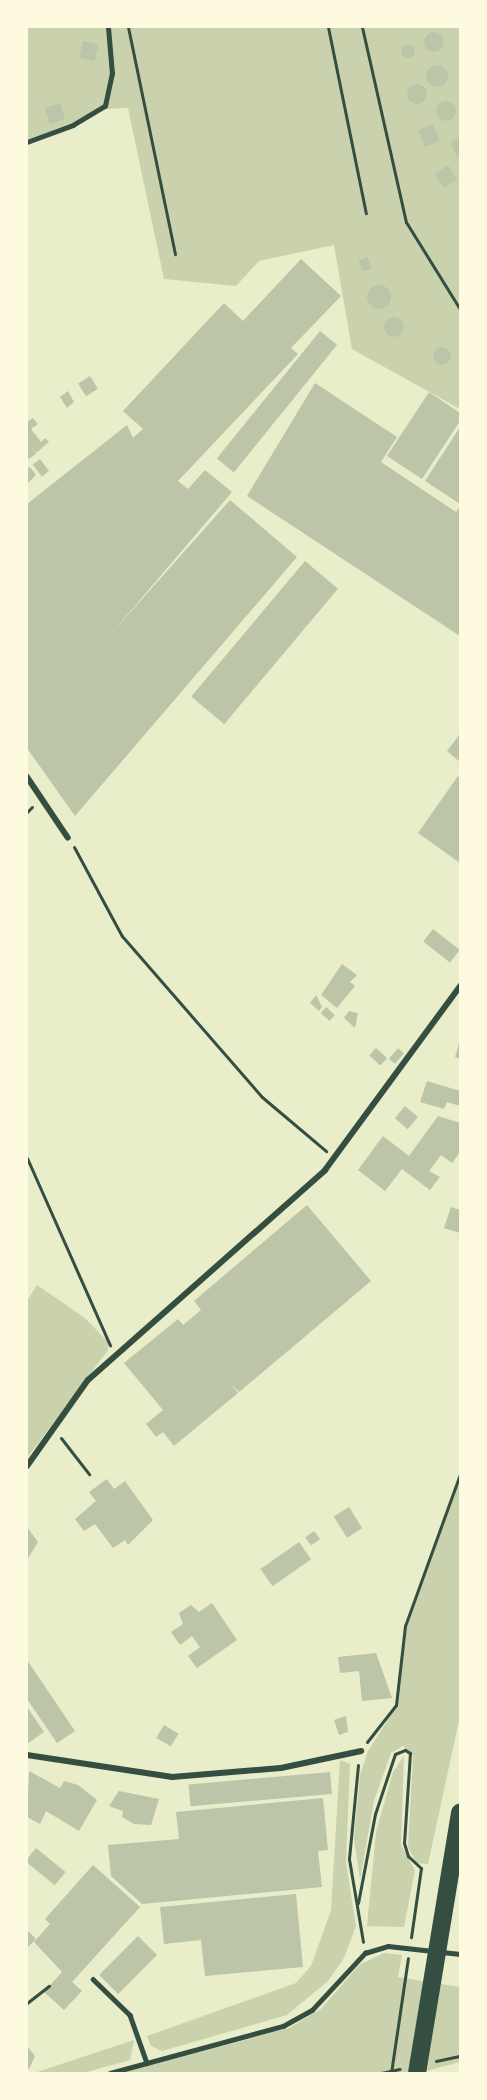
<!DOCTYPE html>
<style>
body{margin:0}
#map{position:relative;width:487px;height:2100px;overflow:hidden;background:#e9edc9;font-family:"Alegreya Sans",sans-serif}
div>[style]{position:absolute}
.green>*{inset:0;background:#cad2ad}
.building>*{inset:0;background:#bcc5a7;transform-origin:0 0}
.round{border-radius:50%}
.path>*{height:3px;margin:-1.5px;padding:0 1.5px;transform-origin:1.5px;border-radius:1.5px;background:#344e41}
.service>*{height:4.5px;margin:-2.25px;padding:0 2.25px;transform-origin:2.25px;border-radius:2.25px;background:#344e41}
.minor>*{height:6px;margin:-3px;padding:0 3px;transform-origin:3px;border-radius:3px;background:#344e41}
.motorway>*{height:18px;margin:-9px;padding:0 9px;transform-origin:9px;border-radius:9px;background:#344e41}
span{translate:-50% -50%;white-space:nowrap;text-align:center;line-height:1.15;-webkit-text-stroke:6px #fefae0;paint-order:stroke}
.frame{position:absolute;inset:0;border:28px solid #fefae0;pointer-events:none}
</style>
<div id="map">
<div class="green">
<i style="clip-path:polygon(27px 27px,460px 27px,460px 409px,352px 349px,334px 245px,259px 261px,236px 286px,164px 279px,128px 108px,106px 109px,27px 141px)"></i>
<i style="clip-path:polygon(37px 1285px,85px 1318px,108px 1342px,108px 1350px,27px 1458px,27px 1301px)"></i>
<i style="clip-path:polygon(460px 1477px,460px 1716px,428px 1864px,416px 1863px,408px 1847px,413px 1756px,403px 1746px,391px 1753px,374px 1801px,360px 1880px,354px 1838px,360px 1775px,368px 1751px,397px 1706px,407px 1626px)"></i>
<i style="clip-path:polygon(404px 1756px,401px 1845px,415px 1870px,404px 1927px,367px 1926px,376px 1832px,393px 1772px)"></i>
<i style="clip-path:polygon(340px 1760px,350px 1764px,346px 1862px,356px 1926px,344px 1958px,328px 1981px,287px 2015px,162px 2051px,151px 2046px,147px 2036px,296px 1983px,311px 1966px,331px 1910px)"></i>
<i style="clip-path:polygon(384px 1953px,402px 1955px,398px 1977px,460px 1987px,460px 2062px,419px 2073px,122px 2073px,289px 2028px,321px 2009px,359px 1965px)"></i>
<i style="clip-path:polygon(134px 2040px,130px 2060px,83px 2073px,34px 2073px)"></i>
</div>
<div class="building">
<i class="round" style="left:424px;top:32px;width:20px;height:20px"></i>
<i style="left:83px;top:41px;width:16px;height:17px;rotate:14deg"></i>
<i class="round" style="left:401px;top:44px;width:14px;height:14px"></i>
<i class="round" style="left:426px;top:65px;width:22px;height:22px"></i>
<i class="round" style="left:407px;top:84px;width:20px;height:20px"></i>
<i class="round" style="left:436px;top:101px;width:20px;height:20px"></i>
<i style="left:60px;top:103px;width:17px;height:16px;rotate:73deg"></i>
<i style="left:433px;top:124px;width:18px;height:16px;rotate:68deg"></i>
<i style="clip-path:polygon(460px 138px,460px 155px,457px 157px,450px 142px)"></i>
<i style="left:448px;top:165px;width:17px;height:16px;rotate:57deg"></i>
<i style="left:368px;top:257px;width:12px;height:10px;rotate:70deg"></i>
<i style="clip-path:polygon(301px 259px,341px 296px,291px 348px,298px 354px,178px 481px,188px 489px,205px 470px,232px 492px,111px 634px,230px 500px,297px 557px,75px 816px,27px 748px,27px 504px,127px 425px,133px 438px,143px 429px,123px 411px,224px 303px,243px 321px)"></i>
<i class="round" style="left:367px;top:285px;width:24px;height:24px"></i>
<i class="round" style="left:384px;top:317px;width:20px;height:20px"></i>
<i style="left:320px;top:331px;width:22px;height:164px;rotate:39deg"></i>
<i class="round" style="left:433px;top:347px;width:18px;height:18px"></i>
<i style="left:90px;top:376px;width:15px;height:14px;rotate:58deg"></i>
<i style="clip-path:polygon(315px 383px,397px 437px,381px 462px,456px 512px,460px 506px,460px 636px,247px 496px)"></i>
<i style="clip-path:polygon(68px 391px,74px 402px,67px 408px,60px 397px)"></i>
<i style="clip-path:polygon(429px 392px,460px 413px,460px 421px,422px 479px,387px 456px)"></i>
<i style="clip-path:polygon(33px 418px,38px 424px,31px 429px,41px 442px,45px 438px,49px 442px,36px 453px,28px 444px,36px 454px,27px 460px,27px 422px)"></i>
<i style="clip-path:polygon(460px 427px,460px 504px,425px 481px)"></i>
<i style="left:40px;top:459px;width:15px;height:9px;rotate:53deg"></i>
<i style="clip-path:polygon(30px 467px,36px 475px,27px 484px,27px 469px)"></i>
<i style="left:305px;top:561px;width:43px;height:177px;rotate:40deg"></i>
<i style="clip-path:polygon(460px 734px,460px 762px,447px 751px)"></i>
<i style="clip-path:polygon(458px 776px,460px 778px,460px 863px,418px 833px)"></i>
<i style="left:433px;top:929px;width:34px;height:16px;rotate:38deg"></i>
<i style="clip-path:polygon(342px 964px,357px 975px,350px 982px,355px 986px,337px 1008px,321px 995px)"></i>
<i style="clip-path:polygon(316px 995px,322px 1007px,319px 1011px,310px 1003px)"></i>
<i style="left:326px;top:1007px;width:12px;height:8px;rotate:42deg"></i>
<i style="clip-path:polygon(349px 1011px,358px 1013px,355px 1028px,344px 1018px)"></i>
<i style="clip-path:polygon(459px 1043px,460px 1043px,460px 1059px,455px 1057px)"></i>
<i style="left:376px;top:1048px;width:15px;height:10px;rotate:42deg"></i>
<i style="left:398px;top:1048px;width:8px;height:14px;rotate:40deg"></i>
<i style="clip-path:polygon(427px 1081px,460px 1091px,460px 1106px,447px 1102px,444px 1109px,420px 1102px)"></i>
<i style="left:405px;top:1106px;width:17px;height:16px;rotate:40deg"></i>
<i style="clip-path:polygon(438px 1116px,460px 1123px,460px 1152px,452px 1163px,441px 1155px,429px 1171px,440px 1177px,430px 1190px,402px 1169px,385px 1191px,358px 1170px,383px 1136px,409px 1156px)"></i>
<i style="clip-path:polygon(307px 1205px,371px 1281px,239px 1392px,230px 1383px,238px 1393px,174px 1446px,163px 1432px,156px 1437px,146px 1424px,163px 1410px,124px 1363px,178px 1319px,183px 1325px,201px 1310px,194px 1301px)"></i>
<i style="clip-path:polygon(451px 1207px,460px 1210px,460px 1233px,444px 1228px)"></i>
<i style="clip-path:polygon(107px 1479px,114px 1489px,125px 1481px,153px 1520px,128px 1545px,125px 1540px,113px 1548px,95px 1524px,84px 1531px,75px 1519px,96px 1501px,89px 1492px)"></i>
<i style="left:349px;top:1507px;width:25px;height:18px;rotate:58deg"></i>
<i style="clip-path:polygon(27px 1527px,38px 1542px,27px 1560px)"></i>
<i style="left:314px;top:1531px;width:10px;height:11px;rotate:53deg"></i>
<i style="left:299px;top:1542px;width:21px;height:47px;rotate:55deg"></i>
<i style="clip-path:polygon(212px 1603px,237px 1640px,197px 1668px,188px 1656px,200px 1647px,192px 1636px,180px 1645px,171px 1632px,183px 1624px,179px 1613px,191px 1605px,199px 1612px)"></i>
<i style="clip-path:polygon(376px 1653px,392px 1698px,362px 1701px,359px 1671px,340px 1673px,338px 1657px)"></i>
<i style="clip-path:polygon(27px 1660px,75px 1731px,57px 1743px,27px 1699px)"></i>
<i style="clip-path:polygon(27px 1707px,44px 1732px,27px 1744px)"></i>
<i style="clip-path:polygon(346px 1716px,348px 1732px,339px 1735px,334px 1720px)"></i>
<i style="left:164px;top:1725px;width:17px;height:15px;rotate:31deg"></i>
<i style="clip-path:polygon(29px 1771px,60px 1788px,64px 1781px,78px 1785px,97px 1800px,79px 1831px,46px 1811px,40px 1824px,27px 1817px)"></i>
<i style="left:330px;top:1772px;width:22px;height:142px;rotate:85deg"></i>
<i style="clip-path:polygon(119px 1791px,159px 1799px,151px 1825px,134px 1824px,122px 1817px,123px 1811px,109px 1806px)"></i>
<i style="clip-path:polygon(323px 1798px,328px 1850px,318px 1851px,322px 1887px,142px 1904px,111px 1876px,108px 1845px,179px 1839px,176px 1812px)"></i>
<i style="left:36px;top:1848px;width:38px;height:17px;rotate:39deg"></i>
<i style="clip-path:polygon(93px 1865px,140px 1907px,72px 1982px,82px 1991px,64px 2010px,44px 1992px,62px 1972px,34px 1942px,50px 1924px,45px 1919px)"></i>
<i style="clip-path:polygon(296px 1894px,303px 1967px,205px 1976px,201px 1940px,164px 1944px,160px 1907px)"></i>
<i style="clip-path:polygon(27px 1930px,36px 1939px,27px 1948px)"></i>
<i style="left:138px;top:1936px;width:27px;height:55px;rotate:45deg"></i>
<i style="clip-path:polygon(27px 2046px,35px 2056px,29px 2069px,27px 2067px)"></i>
</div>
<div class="path">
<i style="left:128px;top:27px;width:232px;rotate:78.3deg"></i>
<i style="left:328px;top:27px;width:190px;rotate:78.5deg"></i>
<i style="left:362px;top:27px;width:200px;rotate:77.3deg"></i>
<i style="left:406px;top:222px;width:102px;rotate:58.2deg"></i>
<i style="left:27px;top:812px;width:7px;rotate:-45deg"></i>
<i style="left:74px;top:847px;width:101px;rotate:61.7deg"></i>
<i style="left:122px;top:936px;width:213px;rotate:49deg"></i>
<i style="left:262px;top:1097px;width:84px;rotate:40.2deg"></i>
<i style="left:27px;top:1158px;width:205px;rotate:66.1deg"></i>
<i style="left:61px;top:1438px;width:46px;rotate:52.1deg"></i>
<i style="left:367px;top:1742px;width:47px;rotate:-51.9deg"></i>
<i style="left:396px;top:1705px;width:80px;rotate:-83.5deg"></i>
<i style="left:405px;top:1626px;width:162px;rotate:-70.1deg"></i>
<i style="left:358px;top:1765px;width:94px;rotate:95.5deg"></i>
<i style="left:349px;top:1859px;width:84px;rotate:80.4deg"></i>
<i style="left:358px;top:1903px;width:91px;rotate:-79.2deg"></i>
<i style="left:375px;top:1814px;width:63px;rotate:-71.6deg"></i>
<i style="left:395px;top:1754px;width:11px;rotate:-22deg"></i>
<i style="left:405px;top:1750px;width:6px;rotate:31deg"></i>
<i style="left:410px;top:1753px;width:90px;rotate:93.8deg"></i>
<i style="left:404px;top:1843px;width:14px;rotate:73deg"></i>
<i style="left:408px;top:1856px;width:18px;rotate:43deg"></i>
<i style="left:421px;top:1868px;width:70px;rotate:98.2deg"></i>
<i style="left:27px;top:2003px;width:28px;rotate:-38deg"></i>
<i style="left:436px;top:2061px;width:25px;rotate:-12deg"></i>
<i style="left:381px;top:2073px;width:19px;rotate:-12deg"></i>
<i style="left:391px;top:2073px;width:116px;rotate:-81.6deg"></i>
</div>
<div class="service">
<i style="left:27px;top:142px;width:49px;rotate:-20.3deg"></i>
<i style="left:73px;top:125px;width:37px;rotate:-31deg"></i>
<i style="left:105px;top:106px;width:33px;rotate:-78deg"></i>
<i style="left:112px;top:74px;width:47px;rotate:-94.9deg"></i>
<i style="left:442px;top:1952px;width:18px;rotate:6deg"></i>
<i style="left:93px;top:1979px;width:52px;rotate:44.2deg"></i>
<i style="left:130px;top:2015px;width:51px;rotate:70.5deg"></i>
<i style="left:110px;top:2073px;width:179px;rotate:-15.2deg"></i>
<i style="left:283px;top:2026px;width:33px;rotate:-29deg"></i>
<i style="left:312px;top:2010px;width:78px;rotate:-47.1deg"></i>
<i style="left:365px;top:1953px;width:24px;rotate:-17deg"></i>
<i style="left:388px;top:1946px;width:45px;rotate:6.3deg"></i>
</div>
<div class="minor">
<i style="left:27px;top:777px;width:73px;rotate:56.1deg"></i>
<i style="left:27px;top:1466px;width:105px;rotate:-54.7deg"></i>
<i style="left:88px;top:1380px;width:317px;rotate:-41.5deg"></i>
<i style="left:325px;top:1170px;width:228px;rotate:-53.7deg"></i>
<i style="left:27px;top:1755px;width:147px;rotate:8.6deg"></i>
<i style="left:172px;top:1777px;width:109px;rotate:-4.7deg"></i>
<i style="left:281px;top:1768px;width:82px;rotate:-12deg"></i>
</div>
<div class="motorway">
<i style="left:417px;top:2073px;width:264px;rotate:-80.6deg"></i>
</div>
<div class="frame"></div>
</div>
